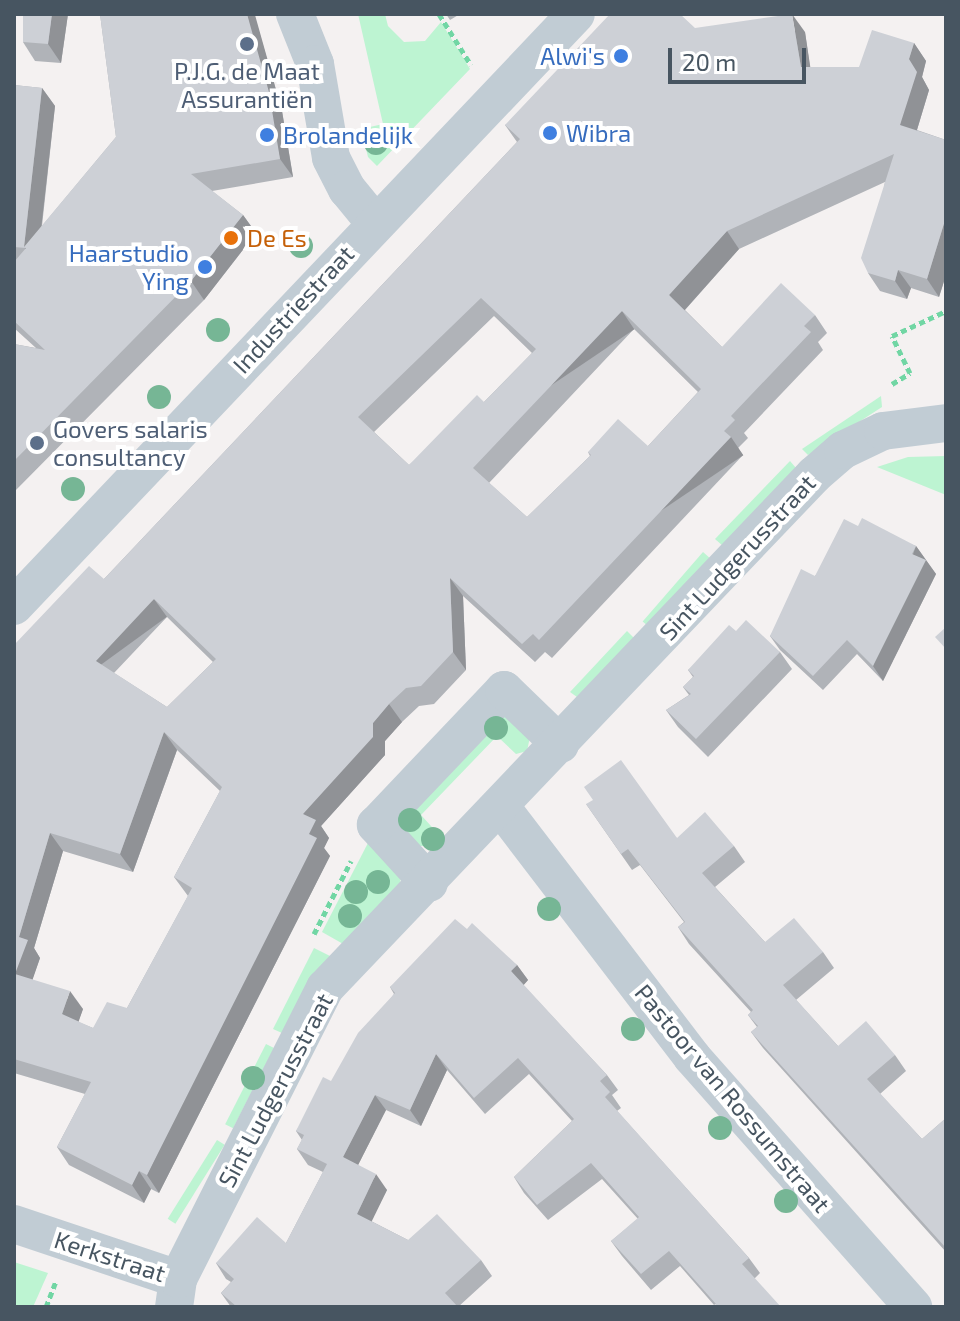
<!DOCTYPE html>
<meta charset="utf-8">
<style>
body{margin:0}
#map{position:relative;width:960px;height:1321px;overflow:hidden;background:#f4f1f1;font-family:"Exo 2",sans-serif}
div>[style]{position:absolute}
.green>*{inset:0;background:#bdf4d2;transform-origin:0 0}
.path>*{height:5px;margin-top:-2.5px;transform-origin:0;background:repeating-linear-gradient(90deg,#71d6a4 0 6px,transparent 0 10px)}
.minor>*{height:38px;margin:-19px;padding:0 19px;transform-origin:19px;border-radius:19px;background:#c1ccd4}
.trees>*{width:24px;height:24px;margin:-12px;border-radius:50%;background:#76b695}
.wall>*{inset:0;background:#b0b3b8}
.shaded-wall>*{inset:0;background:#909296;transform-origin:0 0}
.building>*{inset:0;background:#cdd0d6}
.dots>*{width:22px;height:22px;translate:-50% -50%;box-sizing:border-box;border:4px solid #fff;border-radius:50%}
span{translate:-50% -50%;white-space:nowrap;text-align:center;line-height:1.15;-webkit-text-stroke:8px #fff;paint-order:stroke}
.shop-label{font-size:24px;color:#366cbe}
.right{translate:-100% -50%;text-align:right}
.left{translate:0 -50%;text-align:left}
.service-label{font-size:24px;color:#4e5e75}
.food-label{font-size:24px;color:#c56008}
.street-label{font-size:24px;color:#475561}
.frame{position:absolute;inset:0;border:16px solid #475561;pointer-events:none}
.scale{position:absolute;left:668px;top:48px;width:138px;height:36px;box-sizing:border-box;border:4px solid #475561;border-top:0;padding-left:10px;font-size:24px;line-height:28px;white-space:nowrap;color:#475561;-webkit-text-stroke:6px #fff;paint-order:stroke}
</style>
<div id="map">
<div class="green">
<i style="clip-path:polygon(358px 14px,385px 14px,388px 26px,404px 42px,425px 41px,441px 22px,470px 69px,377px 166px,368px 157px,361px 129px,383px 124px)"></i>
<i style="clip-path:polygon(881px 396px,882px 407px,808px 455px,802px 449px)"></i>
<i style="clip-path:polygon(946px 456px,946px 495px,877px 467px,908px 457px)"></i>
<i style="clip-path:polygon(790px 461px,796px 468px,723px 546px,715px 539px)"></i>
<i style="left:703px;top:552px;width:9px;height:92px;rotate:41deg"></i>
<i style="clip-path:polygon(627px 631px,634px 638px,577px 697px,570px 692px)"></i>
<i style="clip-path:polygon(507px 715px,530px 737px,527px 751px,516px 754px,497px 736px,421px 815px,441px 837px,437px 846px,418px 846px,402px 828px,402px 816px,491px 720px)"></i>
<i style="clip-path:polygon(369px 841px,401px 876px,400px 883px,345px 945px,322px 932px)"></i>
<i style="clip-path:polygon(314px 948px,332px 957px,282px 1033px,273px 1029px)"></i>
<i style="left:266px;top:1044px;width:9px;height:90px;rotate:27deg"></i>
<i style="left:217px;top:1140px;width:9px;height:93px;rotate:32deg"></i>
<i style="clip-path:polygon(14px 1262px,48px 1273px,33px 1307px,14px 1307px)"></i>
</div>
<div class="path">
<i style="left:439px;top:14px;width:60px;rotate:57.9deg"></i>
<i style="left:892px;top:384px;width:21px;rotate:-31deg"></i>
<i style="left:910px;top:373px;width:41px;rotate:-115.9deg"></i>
<i style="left:892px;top:336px;width:60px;rotate:-24.8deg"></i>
<i style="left:314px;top:934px;width:82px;rotate:-63.1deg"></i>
<i style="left:46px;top:1307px;width:28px;rotate:-69deg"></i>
</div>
<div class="minor">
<i style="left:295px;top:14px;width:54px;rotate:68.2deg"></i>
<i style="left:315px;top:64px;width:95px;rotate:80.3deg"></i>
<i style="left:331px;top:158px;width:35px;rotate:63deg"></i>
<i style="left:347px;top:189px;width:43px;rotate:50.7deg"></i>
<i style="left:14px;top:606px;width:816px;rotate:-46.49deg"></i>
<i style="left:501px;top:807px;width:315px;rotate:52.6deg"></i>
<i style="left:692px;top:1057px;width:334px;rotate:48.5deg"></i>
<i style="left:429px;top:883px;width:79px;rotate:-132.4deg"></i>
<i style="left:376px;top:825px;width:186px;rotate:-46.5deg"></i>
<i style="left:504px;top:690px;width:78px;rotate:44deg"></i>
<i style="left:14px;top:1224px;width:173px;rotate:18.5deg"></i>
<i style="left:178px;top:1279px;width:28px;rotate:98deg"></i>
<i style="left:178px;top:1279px;width:326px;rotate:-63.2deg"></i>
<i style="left:325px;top:988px;width:709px;rotate:-46.37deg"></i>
<i style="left:814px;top:475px;width:38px;rotate:-41deg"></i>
<i style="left:843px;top:450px;width:44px;rotate:-25.4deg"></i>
<i style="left:883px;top:431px;width:64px;rotate:-7.2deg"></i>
</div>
<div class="trees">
<i style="left:376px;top:143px"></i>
<i style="left:301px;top:246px"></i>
<i style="left:218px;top:330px"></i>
<i style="left:159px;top:397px"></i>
<i style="left:73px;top:489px"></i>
<i style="left:496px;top:728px"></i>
<i style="left:410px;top:820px"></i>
<i style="left:433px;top:839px"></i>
<i style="left:378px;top:882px"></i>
<i style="left:356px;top:892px"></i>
<i style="left:549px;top:909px"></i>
<i style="left:350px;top:916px"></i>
<i style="left:633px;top:1029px"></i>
<i style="left:253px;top:1078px"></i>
<i style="left:720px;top:1128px"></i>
<i style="left:786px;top:1201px"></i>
</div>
<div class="wall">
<i style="clip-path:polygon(23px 14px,68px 14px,61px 63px,35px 61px,23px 42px)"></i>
<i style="clip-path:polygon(100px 14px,254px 14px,282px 111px,293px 177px,212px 191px,243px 215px,256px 233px,204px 300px,14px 492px,14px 344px,36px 348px,14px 328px,14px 85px,42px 88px,55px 106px,42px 226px,116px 137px)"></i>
<i style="clip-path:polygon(446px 14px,460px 14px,450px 20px)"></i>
<i style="clip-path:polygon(evenodd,695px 28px,805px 32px,810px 67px,859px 67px,914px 43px,926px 61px,922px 77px,929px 90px,917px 130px,946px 140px,946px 275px,939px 297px,911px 288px,907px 299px,880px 291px,868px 273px,885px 182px,739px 249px,685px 310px,722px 347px,815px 315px,827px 333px,818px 342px,823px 350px,744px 433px,748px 438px,738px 448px,743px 455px,552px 658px,545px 652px,535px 662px,463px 596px,466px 670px,434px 704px,419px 706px,402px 722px,385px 741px,385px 755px,321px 826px,329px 838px,324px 848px,330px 856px,159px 1193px,151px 1189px,144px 1203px,69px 1165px,57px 1147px,85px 1094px,14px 1073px,14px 645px,104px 579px,517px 142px,505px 125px,695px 28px,494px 316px,532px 353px,484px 402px,409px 465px,374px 432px,494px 316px,695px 28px,634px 329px,698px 392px,648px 446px,588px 452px,590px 456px,527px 517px,489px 483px,634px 329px,695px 28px,167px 617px,213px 662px,167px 707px,114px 673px,167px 617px,695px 28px,177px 750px,220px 791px,174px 877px,188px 896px,127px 1008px,93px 1028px,78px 1022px,83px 1009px,32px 980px,40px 958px,34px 948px,63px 851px,133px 872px,177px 750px)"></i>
<i style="clip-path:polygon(858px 526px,916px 546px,936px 574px,883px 681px,857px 654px,823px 690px,780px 650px,770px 636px,815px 576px)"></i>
<i style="clip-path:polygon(736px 631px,780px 652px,792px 669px,708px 757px,678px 727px,666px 710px,689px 695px,683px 687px,693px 677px,688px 670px)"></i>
<i style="clip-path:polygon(586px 804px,677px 838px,734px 846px,745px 862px,715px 887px,765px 942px,823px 952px,834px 968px,796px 1000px,838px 1046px,895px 1055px,906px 1071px,880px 1094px,922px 1139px,946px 1118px,946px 1252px,763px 1048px,751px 1032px,757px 1027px,748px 1015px,751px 1012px,689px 944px,678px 927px,684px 922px,640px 865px,632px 870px)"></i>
<i style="clip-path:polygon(467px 929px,517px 965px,528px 980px,523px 985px,607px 1075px,618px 1090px,612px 1095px,621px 1108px,617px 1111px,749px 1258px,760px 1273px,755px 1278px,714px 1305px,680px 1266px,651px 1290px,622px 1256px,611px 1241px,638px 1219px,602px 1179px,548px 1220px,524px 1193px,514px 1177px,572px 1121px,529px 1074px,485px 1114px,447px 1070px,421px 1126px,386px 1110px,358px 1165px,387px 1190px,371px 1221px,408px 1240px,481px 1260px,492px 1276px,458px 1307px,231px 1307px,221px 1293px,231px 1282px,226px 1279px,216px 1263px,286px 1243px,323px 1172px,308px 1165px,297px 1149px,302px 1140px,296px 1131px,394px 994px,390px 987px)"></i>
</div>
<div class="shaded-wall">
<i style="clip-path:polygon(52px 14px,68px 14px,61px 63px,48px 44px)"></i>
<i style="clip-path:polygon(247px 14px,254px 14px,255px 15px,282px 111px,293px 177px,280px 159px)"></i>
<i style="clip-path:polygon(792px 14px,805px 32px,813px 85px,801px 67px)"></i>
<i style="clip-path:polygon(914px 43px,926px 61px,922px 77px,929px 90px,913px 143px,900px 125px,909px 59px)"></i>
<i style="clip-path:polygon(42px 88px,55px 106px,37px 265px,24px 247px)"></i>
<i style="clip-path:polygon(243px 215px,256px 233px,204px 300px,191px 281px)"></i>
<i style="clip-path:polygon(946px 217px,946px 275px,939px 297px,927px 279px)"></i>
<i style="clip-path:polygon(727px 231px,739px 249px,682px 313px,669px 295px)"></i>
<i style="clip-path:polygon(898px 270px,911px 288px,907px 299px,895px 281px)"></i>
<i style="left:622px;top:311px;width:22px;height:216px;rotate:56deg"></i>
<i style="left:731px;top:437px;width:22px;height:279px;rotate:56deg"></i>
<i style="clip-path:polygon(916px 546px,936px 574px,883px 681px,873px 666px)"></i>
<i style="clip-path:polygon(450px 578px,463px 596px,466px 670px,453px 652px)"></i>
<i style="left:154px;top:599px;width:22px;height:85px;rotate:54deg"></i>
<i style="clip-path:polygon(389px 704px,402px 722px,385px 741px,385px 755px,321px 826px,329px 838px,324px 848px,330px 856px,159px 1193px,147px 1175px,309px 834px,303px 814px,373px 723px)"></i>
<i style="clip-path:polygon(164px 732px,177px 750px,133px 872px,120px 854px)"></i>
<i style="clip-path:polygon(50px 833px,63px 851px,34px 948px,40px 958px,28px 993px,15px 974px,19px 937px)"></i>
<i style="clip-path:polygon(517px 965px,528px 980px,522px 987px,511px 971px)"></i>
<i style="clip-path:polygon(70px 991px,83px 1009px,75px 1032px,62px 1014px)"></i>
<i style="clip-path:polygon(436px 1054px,447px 1070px,421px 1126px,410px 1110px)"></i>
<i style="clip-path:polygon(375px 1095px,386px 1110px,354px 1173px,343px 1157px)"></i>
<i style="clip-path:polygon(139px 1171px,151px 1189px,144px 1203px,132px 1185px)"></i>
<i style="clip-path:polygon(376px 1174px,387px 1190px,368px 1229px,357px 1214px)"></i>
</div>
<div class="building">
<i style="clip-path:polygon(23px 14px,52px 14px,48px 44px,23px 42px)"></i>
<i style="clip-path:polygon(100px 14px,247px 14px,269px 92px,280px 159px,191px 174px,243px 215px,191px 281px,14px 461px,14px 344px,45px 350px,14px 321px,14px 262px,26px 248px,14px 247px,14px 85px,42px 88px,24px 247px,116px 137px)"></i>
<i style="clip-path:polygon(evenodd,610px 14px,680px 14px,695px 28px,792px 14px,801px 67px,859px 67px,872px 30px,914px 43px,909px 59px,917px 72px,900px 125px,946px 140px,944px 148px,946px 148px,946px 217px,927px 279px,898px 270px,895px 281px,868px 273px,861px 258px,894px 154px,727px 231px,669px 295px,722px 347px,781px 283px,815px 315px,804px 326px,811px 332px,731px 416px,735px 420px,724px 431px,731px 437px,539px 640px,533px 634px,522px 644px,450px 578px,453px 652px,421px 686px,406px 688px,389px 704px,373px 723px,373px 737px,303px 814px,316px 820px,309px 834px,317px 838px,147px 1175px,139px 1171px,132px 1185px,57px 1147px,91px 1082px,14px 1059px,14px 645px,89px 566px,104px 579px,520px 139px,505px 125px,610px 14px,481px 298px,536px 349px,484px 402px,477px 395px,409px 465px,358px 417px,481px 298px,610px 14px,622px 311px,701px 389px,648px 446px,618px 419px,588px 452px,591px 455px,527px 517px,473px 468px,622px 311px,610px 14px,154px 599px,216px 659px,167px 707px,96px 661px,154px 599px,610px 14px,164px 732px,222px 787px,174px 877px,192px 888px,127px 1008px,107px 1002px,93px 1028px,62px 1014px,70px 991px,15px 974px,28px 940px,19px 937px,50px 833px,120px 854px,164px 732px)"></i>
<i style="clip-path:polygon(862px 518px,916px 546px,912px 554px,926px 560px,873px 666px,847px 640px,813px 676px,770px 636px,801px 569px,815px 576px,844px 519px,858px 526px)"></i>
<i style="clip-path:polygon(746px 620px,780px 652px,696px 739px,666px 710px,691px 694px,683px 687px,694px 676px,688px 670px,729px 625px,736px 631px)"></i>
<i style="clip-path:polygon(946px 627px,946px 649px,935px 637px)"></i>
<i style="clip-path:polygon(621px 760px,677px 838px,705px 812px,734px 846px,702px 873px,765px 942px,794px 918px,823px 952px,783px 985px,838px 1046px,866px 1021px,895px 1055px,867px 1079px,922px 1139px,946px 1118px,946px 1248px,751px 1032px,758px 1026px,748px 1015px,753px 1010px,678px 927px,685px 922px,628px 849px,621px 854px,586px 804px,593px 800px,584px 787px)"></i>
<i style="clip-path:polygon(455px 919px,467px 929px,472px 923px,517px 965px,511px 971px,607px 1075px,600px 1081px,610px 1092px,605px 1097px,749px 1258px,742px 1264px,781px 1307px,712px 1307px,716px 1304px,669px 1251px,641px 1274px,611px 1241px,639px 1217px,591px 1163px,537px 1205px,514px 1177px,574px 1119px,518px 1058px,474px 1098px,436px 1054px,410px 1110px,375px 1095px,343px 1157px,376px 1174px,357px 1214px,408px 1240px,437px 1214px,481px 1260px,445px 1293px,458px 1307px,237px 1307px,221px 1293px,234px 1279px,216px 1263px,257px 1217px,286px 1243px,327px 1164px,297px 1149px,304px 1135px,296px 1131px,323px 1077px,331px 1081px,358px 1033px,395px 993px,390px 987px)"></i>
</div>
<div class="dots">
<i style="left:247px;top:44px;background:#5c6f8a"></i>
<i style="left:621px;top:56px;background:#3f7fe0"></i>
<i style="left:550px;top:133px;background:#3f7fe0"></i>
<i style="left:267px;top:135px;background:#3f7fe0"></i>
<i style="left:231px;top:238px;background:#e8710a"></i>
<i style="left:205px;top:267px;background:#3f7fe0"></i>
<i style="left:37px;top:443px;background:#5c6f8a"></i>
</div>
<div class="shop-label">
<span class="right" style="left:605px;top:56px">Alwi's</span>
<span class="left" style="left:566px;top:133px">Wibra</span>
<span class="left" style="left:283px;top:135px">Brolandelijk</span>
<span class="right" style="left:189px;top:267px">Haarstudio<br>Ying</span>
</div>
<div class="service-label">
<span style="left:247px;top:85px">P.J.G. de Maat<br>Assurantiën</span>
<span class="left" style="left:53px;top:443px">Govers salaris<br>consultancy</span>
</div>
<div class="food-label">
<span class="left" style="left:247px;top:238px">De Es</span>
</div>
<div class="street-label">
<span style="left:293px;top:309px;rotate:-47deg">Industriestraat</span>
<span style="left:737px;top:557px;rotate:-47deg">Sint Ludgerusstraat</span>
<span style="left:275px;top:1090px;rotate:-62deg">Sint Ludgerusstraat</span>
<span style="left:733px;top:1098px;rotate:50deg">Pastoor van Rossumstraat</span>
<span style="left:110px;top:1256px;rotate:18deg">Kerkstraat</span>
</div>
<div class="frame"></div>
<div class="scale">20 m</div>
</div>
